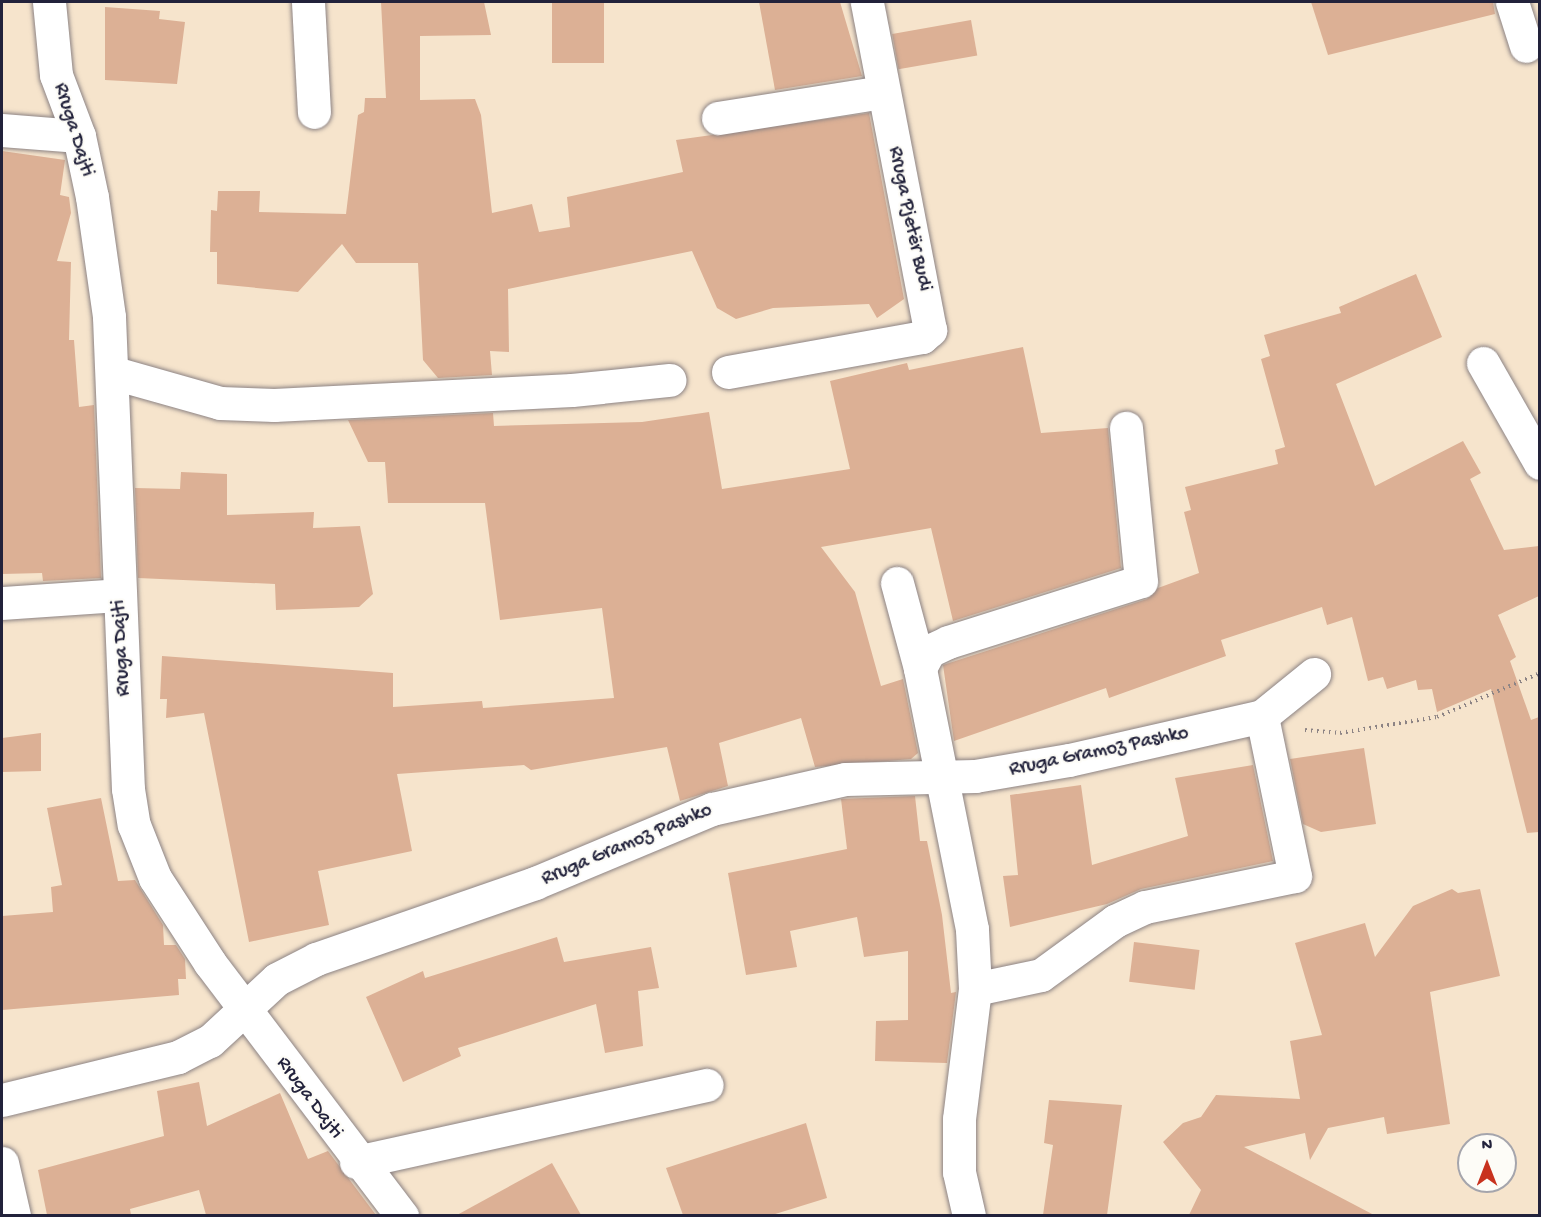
<!DOCTYPE html>
<meta charset="utf-8">
<style>
body{margin:0}
#map{position:relative;width:1541px;height:1217px;overflow:hidden;background:#f6e4cc;font-family:"Gochi Hand",sans-serif}
div>[style]{position:absolute}
.building>*{inset:0;background:#dcb095;transform-origin:0 0}
.path>*{height:4px;margin-top:-2px;transform-origin:0;background:repeating-linear-gradient(90deg,#8c8384 0 1.5px,transparent 0 6px)}
.roads{filter:drop-shadow(0 0 2px #8c8384) drop-shadow(0 0 2px #8c8384)}
.minor>*{height:33px;margin:-16.5px;padding:0 16.5px;transform-origin:16.5px;border-radius:16.5px;background:#fff}
span{translate:-50% -50%;white-space:nowrap;text-align:center;line-height:1.15;-webkit-text-stroke:4.5px #fdfcf7;paint-order:stroke}
.street-label{font-size:20px;color:#22223b}
.frame{position:absolute;inset:0;border:3px solid #22223b;pointer-events:none}
.north{position:absolute;left:1457px;top:1133px;width:60px;height:60px;box-sizing:border-box;background:#fdfcf7;border:2px solid #a5a5ac;border-radius:50%;rotate:0deg;font-size:16px;font-weight:700;line-height:24px;text-align:center;color:#22223b}
.north::after{content:'';display:block;margin:auto;width:21px;height:27px;background:#c8321e;clip-path:polygon(50% 0,100% 100%,50% 72%,0 100%)}
</style>
<div id="map">
<div class="building">
<i style="clip-path:polygon(381px 2px,484px 2px,491px 35px,420px 36px,420px 100px,475px 99px,481px 115px,492px 213px,532px 204px,539px 232px,570px 227px,567px 197px,683px 172px,676px 140px,869px 113px,904px 299px,877px 318px,869px 304px,773px 308px,736px 319px,717px 308px,692px 251px,508px 289px,509px 352px,490px 351px,492px 375px,438px 378px,423px 360px,418px 263px,356px 263px,342px 244px,298px 292px,217px 284px,217px 252px,210px 252px,211px 210px,217px 211px,218px 191px,260px 191px,259px 212px,346px 214px,358px 115px,364px 112px,365px 98px,386px 98px)"></i>
<i style="left:552px;top:2px;width:52px;height:61px"></i>
<i style="clip-path:polygon(759px 2px,840px 2px,862px 76px,775px 90px)"></i>
<i style="clip-path:polygon(1311px 2px,1493px 2px,1495px 14px,1328px 55px)"></i>
<i style="clip-path:polygon(105px 7px,160px 11px,159px 19px,185px 22px,177px 84px,105px 80px)"></i>
<i style="left:971px;top:20px;width:36px;height:80px;rotate:80deg"></i>
<i style="clip-path:polygon(2px 151px,65px 160px,60px 195px,69px 197px,71px 213px,57px 261px,71px 262px,69px 340px,74px 340px,79px 407px,94px 405px,101px 578px,43px 581px,42px 573px,2px 574px)"></i>
<i style="clip-path:polygon(1416px 274px,1442px 337px,1336px 384px,1375px 486px,1463px 441px,1481px 473px,1470px 479px,1504px 550px,1539px 546px,1539px 596px,1498px 615px,1516px 657px,1510px 661px,1531px 720px,1539px 717px,1539px 832px,1527px 833px,1491px 689px,1437px 712px,1432px 689px,1418px 690px,1416px 680px,1387px 689px,1383px 677px,1368px 681px,1352px 617px,1327px 625px,1322px 607px,1221px 640px,1226px 656px,1109px 698px,1106px 688px,954px 741px,943px 665px,1147px 599px,1158px 588px,1199px 573px,1184px 512px,1191px 510px,1185px 487px,1278px 464px,1275px 450px,1285px 447px,1261px 359px,1270px 356px,1264px 335px,1341px 313px,1339px 307px)"></i>
<i style="clip-path:polygon(1023px 347px,1041px 433px,1108px 428px,1121px 568px,953px 621px,931px 528px,821px 547px,855px 592px,881px 686px,903px 679px,918px 753px,911px 759px,815px 767px,801px 718px,719px 743px,728px 786px,680px 801px,667px 747px,531px 770px,524px 765px,397px 774px,412px 851px,318px 871px,329px 925px,249px 942px,204px 713px,166px 718px,167px 699px,160px 699px,162px 656px,393px 673px,393px 707px,482px 701px,483px 708px,614px 698px,602px 608px,500px 620px,485px 503px,388px 503px,385px 462px,368px 462px,348px 420px,493px 413px,494px 426px,642px 422px,709px 412px,722px 489px,850px 469px,830px 381px,907px 363px,909px 370px)"></i>
<i style="clip-path:polygon(181px 472px,227px 474px,227px 515px,314px 512px,313px 528px,360px 526px,373px 594px,359px 607px,276px 610px,275px 584px,138px 578px,135px 488px,180px 489px)"></i>
<i style="clip-path:polygon(41px 733px,41px 771px,2px 772px,2px 738px)"></i>
<i style="clip-path:polygon(1364px 748px,1376px 824px,1321px 832px,1303px 824px,1290px 759px)"></i>
<i style="clip-path:polygon(1253px 765px,1273px 861px,1141px 889px,1107px 904px,1010px 927px,1003px 876px,1018px 875px,1010px 795px,1081px 785px,1092px 865px,1188px 836px,1175px 778px)"></i>
<i style="clip-path:polygon(915px 796px,920px 841px,927px 841px,942px 915px,951px 993px,956px 992px,947px 1063px,875px 1061px,876px 1021px,908px 1020px,908px 951px,864px 957px,857px 917px,790px 931px,797px 967px,746px 975px,728px 873px,847px 849px,841px 799px)"></i>
<i style="clip-path:polygon(101px 798px,118px 881px,135px 880px,163px 925px,164px 945px,176px 945px,185px 959px,186px 979px,178px 979px,179px 995px,2px 1010px,2px 916px,53px 912px,51px 887px,62px 885px,47px 808px)"></i>
<i style="clip-path:polygon(1452px 889px,1458px 893px,1480px 889px,1500px 976px,1430px 992px,1450px 1124px,1387px 1134px,1384px 1117px,1328px 1128px,1310px 1160px,1305px 1133px,1244px 1147px,1374px 1215px,1189px 1215px,1201px 1190px,1163px 1142px,1183px 1123px,1201px 1117px,1216px 1095px,1300px 1099px,1290px 1041px,1322px 1035px,1295px 943px,1365px 923px,1375px 957px,1413px 906px)"></i>
<i style="clip-path:polygon(557px 937px,564px 962px,651px 947px,659px 988px,638px 991px,643px 1046px,605px 1053px,596px 1004px,458px 1048px,461px 1056px,403px 1082px,366px 997px,423px 971px,425px 978px)"></i>
<i style="left:1134px;top:942px;width:66px;height:40px;rotate:7deg"></i>
<i style="clip-path:polygon(199px 1082px,207px 1126px,280px 1093px,308px 1159px,328px 1151px,376px 1215px,206px 1215px,199px 1190px,130px 1209px,131px 1215px,47px 1215px,38px 1170px,164px 1136px,157px 1091px)"></i>
<i style="clip-path:polygon(1049px 1100px,1122px 1105px,1107px 1215px,1043px 1215px,1053px 1145px,1044px 1143px)"></i>
<i style="clip-path:polygon(806px 1123px,827px 1198px,772px 1215px,683px 1215px,666px 1168px)"></i>
<i style="clip-path:polygon(552px 1163px,581px 1215px,457px 1215px)"></i>
</div>
<div class="path">
<i style="left:1305px;top:730px;width:35px;rotate:5deg"></i>
<i style="left:1340px;top:733px;width:98px;rotate:-9.4deg"></i>
<i style="left:1437px;top:717px;width:112px;rotate:-23.1deg"></i>
</div>
<div class="roads">
<div class="minor">
<i style="left:49px;top:2px;width:73px;rotate:84.5deg"></i>
<i style="left:56px;top:75px;width:65px;rotate:69.3deg"></i>
<i style="left:79px;top:136px;width:62px;rotate:78deg"></i>
<i style="left:92px;top:197px;width:121px;rotate:81.9deg"></i>
<i style="left:109px;top:317px;width:472px;rotate:87.7deg"></i>
<i style="left:128px;top:789px;width:36px;rotate:81deg"></i>
<i style="left:134px;top:825px;width:57px;rotate:68.4deg"></i>
<i style="left:155px;top:878px;width:101px;rotate:57.1deg"></i>
<i style="left:210px;top:963px;width:318px;rotate:52.8deg"></i>
<i style="left:308px;top:2px;width:110px;rotate:86.9deg"></i>
<i style="left:1512px;top:2px;width:46px;rotate:72.3deg"></i>
<i style="left:718px;top:118px;width:166px;rotate:-9deg"></i>
<i style="left:2px;top:130px;width:77px;rotate:4.5deg"></i>
<i style="left:1483px;top:363px;width:115px;rotate:60.3deg"></i>
<i style="left:728px;top:372px;width:197px;rotate:-10.2deg"></i>
<i style="left:922px;top:337px;width:11px;rotate:-41deg"></i>
<i style="left:930px;top:330px;width:334px;rotate:-100.9deg"></i>
<i style="left:114px;top:373px;width:110px;rotate:15.8deg"></i>
<i style="left:220px;top:403px;width:54px;rotate:2.1deg"></i>
<i style="left:274px;top:405px;width:298px;rotate:-2.9deg"></i>
<i style="left:572px;top:390px;width:98px;rotate:-5.9deg"></i>
<i style="left:897px;top:583px;width:88px;rotate:74.9deg"></i>
<i style="left:2px;top:603px;width:118px;rotate:-3.9deg"></i>
<i style="left:975px;top:989px;width:67px;rotate:-12deg"></i>
<i style="left:1041px;top:975px;width:92px;rotate:-36.1deg"></i>
<i style="left:1115px;top:921px;width:33px;rotate:-25deg"></i>
<i style="left:1145px;top:907px;width:153px;rotate:-11.7deg"></i>
<i style="left:1295px;top:876px;width:163px;rotate:-101.7deg"></i>
<i style="left:2px;top:1100px;width:181px;rotate:-13.7deg"></i>
<i style="left:178px;top:1057px;width:36px;rotate:-27deg"></i>
<i style="left:210px;top:1041px;width:91px;rotate:-42.8deg"></i>
<i style="left:277px;top:979px;width:44px;rotate:-27.1deg"></i>
<i style="left:316px;top:959px;width:232px;rotate:-19.1deg"></i>
<i style="left:535px;top:883px;width:192px;rotate:-22.7deg"></i>
<i style="left:712px;top:809px;width:136px;rotate:-12.7deg"></i>
<i style="left:845px;top:779px;width:130px;rotate:-1.3deg"></i>
<i style="left:975px;top:776px;width:95px;rotate:-9.7deg"></i>
<i style="left:1069px;top:760px;width:198px;rotate:-12.8deg"></i>
<i style="left:1262px;top:716px;width:67px;rotate:-38.9deg"></i>
<i style="left:356px;top:1162px;width:359px;rotate:-12.4deg"></i>
<i style="left:2px;top:1163px;width:54px;rotate:77.2deg"></i>
<i style="left:969px;top:1216px;width:45px;rotate:-102.8deg"></i>
<i style="left:959px;top:1172px;width:53px;rotate:-90deg"></i>
<i style="left:959px;top:1119px;width:131px;rotate:-83deg"></i>
<i style="left:975px;top:989px;width:60px;rotate:-92.9deg"></i>
<i style="left:972px;top:929px;width:266px;rotate:-101.3deg"></i>
<i style="left:920px;top:668px;width:19px;rotate:-62deg"></i>
<i style="left:929px;top:651px;width:21px;rotate:-25deg"></i>
<i style="left:948px;top:642px;width:202px;rotate:-17.5deg"></i>
<i style="left:1141px;top:581px;width:154px;rotate:-95.6deg"></i>
</div>
</div>
<div class="street-label">
<span style="left:73px;top:130px;rotate:73deg">Rruga Dajti</span>
<span style="left:909px;top:219px;rotate:78deg">Rruga Pjetër Budi</span>
<span style="left:122px;top:648px;rotate:-93deg">Rruga Dajti</span>
<span style="left:1099px;top:752px;rotate:-12deg">Rruga Gramoz Pashko</span>
<span style="left:627px;top:845px;rotate:-23deg">Rruga Gramoz Pashko</span>
<span style="left:309px;top:1098px;rotate:53deg">Rruga Dajti</span>
</div>
<div class="frame"></div>
<div class="north">N</div>
</div>
